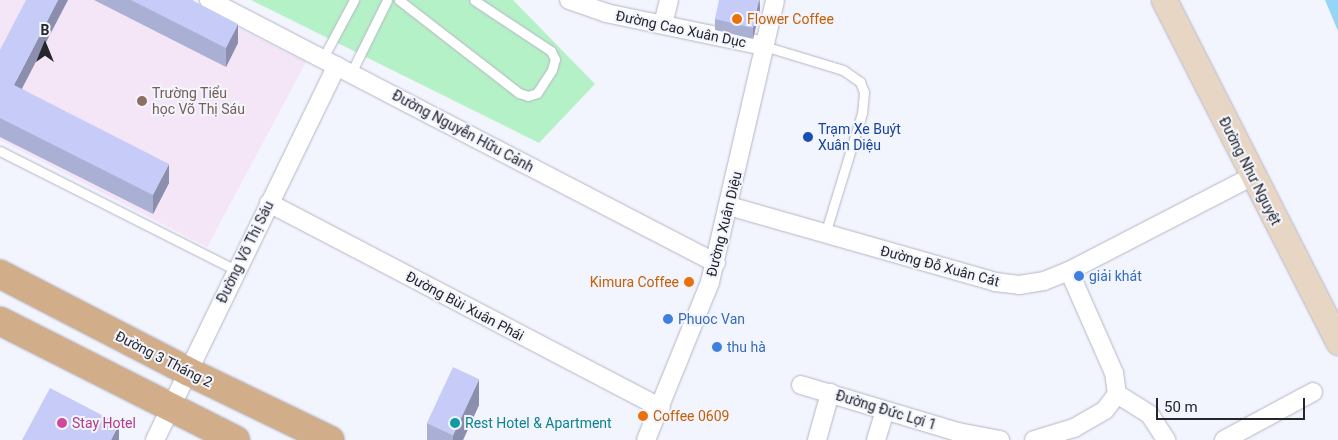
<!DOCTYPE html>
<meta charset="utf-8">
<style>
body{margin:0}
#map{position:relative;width:1338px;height:440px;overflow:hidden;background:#f2f4fe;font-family:Roboto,sans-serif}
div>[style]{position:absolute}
.education>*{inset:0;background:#f4e5f7}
.green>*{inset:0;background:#b5f1c7}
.water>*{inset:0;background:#95d5f6}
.roads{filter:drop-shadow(0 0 1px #b4b6c2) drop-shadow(0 0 1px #b4b6c2)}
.lane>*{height:9px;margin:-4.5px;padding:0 4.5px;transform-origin:4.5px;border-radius:4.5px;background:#fff}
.street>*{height:18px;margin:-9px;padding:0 9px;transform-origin:9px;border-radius:9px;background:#fff}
.secondary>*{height:25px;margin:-12.5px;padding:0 12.5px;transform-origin:12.5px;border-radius:12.5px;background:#e8d6c4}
.primary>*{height:28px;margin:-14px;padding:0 14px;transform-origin:14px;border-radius:14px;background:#d1ae89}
.wall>*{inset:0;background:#aaafd4}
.shaded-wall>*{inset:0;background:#8b8fad}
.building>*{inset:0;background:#c6ccf7;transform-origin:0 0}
.dots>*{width:14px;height:14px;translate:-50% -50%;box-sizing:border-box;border:2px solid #f2f4fe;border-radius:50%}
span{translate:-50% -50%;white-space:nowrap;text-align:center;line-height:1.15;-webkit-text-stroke:4px #f2f4fe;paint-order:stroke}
.food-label{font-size:14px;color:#c56008}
.left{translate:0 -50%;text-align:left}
.right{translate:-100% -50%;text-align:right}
.street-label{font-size:14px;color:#25262a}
.education-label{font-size:14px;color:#785e54}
.transit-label{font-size:14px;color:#164399}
.shop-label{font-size:14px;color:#366cbe}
.hotel-label{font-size:14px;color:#b23c85}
.culture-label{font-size:14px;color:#0d838f}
.north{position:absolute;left:20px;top:20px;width:50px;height:50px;-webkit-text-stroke:4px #f2f4fe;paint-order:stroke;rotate:0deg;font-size:14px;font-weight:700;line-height:20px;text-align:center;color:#25262a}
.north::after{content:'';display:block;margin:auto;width:18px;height:22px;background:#25262a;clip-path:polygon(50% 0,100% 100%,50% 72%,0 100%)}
.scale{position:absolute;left:1156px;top:398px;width:149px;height:22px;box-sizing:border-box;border:2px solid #25262a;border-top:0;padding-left:6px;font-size:15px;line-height:18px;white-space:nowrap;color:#25262a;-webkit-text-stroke:4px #f2f4fe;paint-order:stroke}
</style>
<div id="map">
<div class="education">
<i style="clip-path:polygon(0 0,183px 0,306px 62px,207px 247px,0 140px)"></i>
</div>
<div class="green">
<i style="clip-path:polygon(251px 0,513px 0,595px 84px,539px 143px)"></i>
</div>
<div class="water">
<i style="clip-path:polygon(1325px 0,1338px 0,1338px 31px)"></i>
</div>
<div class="roads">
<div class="lane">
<i style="left:399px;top:0;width:152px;rotate:37.8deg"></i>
<i style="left:519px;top:93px;width:9px;rotate:18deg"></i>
<i style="left:528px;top:96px;width:9px;rotate:-18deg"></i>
<i style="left:537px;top:93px;width:27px;rotate:-57deg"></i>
<i style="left:552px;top:70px;width:11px;rotate:-75deg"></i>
<i style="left:555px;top:59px;width:9px;rotate:-117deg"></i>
<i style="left:551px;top:51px;width:92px;rotate:-146.5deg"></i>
<i style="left:764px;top:46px;width:83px;rotate:16.9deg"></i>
<i style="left:843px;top:70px;width:21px;rotate:35deg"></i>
<i style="left:860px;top:82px;width:11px;rotate:68deg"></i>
<i style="left:864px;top:92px;width:21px;rotate:95deg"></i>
<i style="left:862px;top:113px;width:127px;rotate:107deg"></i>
<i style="left:323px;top:58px;width:66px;rotate:-61.9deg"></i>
<i style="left:351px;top:73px;width:81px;rotate:-63.7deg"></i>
<i style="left:0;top:151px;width:264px;rotate:26.8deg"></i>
</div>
<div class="street">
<i style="left:209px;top:0;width:571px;rotate:27.42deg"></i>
<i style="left:569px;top:0;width:39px;rotate:19deg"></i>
<i style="left:606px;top:13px;width:161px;rotate:11.8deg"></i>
<i style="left:663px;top:24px;width:25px;rotate:-76deg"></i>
<i style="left:269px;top:203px;width:442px;rotate:27.6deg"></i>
<i style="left:729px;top:206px;width:277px;rotate:15.9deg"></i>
<i style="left:995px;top:282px;width:24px;rotate:7deg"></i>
<i style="left:1019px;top:285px;width:25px;rotate:-9deg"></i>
<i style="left:1044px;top:281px;width:27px;rotate:-22deg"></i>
<i style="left:1069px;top:271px;width:207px;rotate:-27.3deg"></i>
<i style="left:801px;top:385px;width:164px;rotate:16.7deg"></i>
<i style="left:958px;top:432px;width:43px;rotate:10.8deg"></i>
<i style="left:1117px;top:394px;width:39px;rotate:32deg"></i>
<i style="left:1150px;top:415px;width:30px;rotate:57deg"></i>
<i style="left:155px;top:440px;width:416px;rotate:-64.1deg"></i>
<i style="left:646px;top:440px;width:170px;rotate:-67.9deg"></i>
<i style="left:710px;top:282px;width:289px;rotate:-77deg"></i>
<i style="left:817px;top:440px;width:49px;rotate:-74.5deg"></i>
<i style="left:876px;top:440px;width:30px;rotate:-73deg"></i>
<i style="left:1034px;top:440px;width:42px;rotate:-16.7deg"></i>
<i style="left:1074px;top:428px;width:36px;rotate:-30deg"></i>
<i style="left:1105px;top:410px;width:20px;rotate:-53deg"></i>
<i style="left:1117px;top:394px;width:21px;rotate:-98deg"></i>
<i style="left:1114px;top:373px;width:111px;rotate:-113.8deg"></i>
<i style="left:1224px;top:440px;width:101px;rotate:-28.3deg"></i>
</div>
<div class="secondary">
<i style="left:1164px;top:0;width:384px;rotate:63deg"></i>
</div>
<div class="primary">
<i style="left:0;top:274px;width:211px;rotate:27.4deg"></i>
<i style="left:187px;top:371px;width:159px;rotate:25.8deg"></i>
<i style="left:0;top:321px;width:264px;rotate:26.8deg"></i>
</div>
</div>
<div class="wall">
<i style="clip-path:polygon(94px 0,192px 0,238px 43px,226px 67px)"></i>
<i style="clip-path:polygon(760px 0,760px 9px,753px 39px,715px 30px,715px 19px)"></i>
<i style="clip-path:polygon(0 50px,22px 89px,169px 183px,153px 214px,0 137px)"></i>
<i style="clip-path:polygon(479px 405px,463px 440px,427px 440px,427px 423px)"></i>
</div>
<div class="shaded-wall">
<i style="clip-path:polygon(58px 0,68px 0,14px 104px,14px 85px)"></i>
<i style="clip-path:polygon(759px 0,760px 9px,753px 39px,753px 28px)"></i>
<i style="clip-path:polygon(238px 24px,238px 43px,226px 67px,226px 48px)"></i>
<i style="clip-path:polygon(169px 164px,169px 183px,153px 214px,153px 195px)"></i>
<i style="clip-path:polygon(479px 379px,479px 405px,463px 440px,453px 440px,453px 435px)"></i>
<i style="clip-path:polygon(119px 424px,119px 440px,111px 440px)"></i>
</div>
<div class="building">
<i style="clip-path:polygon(26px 0,58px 0,14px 85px,169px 164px,153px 195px,0 118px,0 50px)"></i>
<i style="clip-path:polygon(131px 0,192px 0,238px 24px,226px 48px)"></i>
<i style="clip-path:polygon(719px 0,759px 0,753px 28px,715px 19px)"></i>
<i style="left:453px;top:367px;width:29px;height:62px;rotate:25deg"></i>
<i style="clip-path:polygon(50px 388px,119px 424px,111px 440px,22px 440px)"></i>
</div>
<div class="dots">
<i style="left:737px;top:19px;background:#e8710a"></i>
<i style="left:142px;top:101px;background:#8d6e63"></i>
<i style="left:808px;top:137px;background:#1a4fb4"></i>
<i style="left:1079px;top:276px;background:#3f7fe0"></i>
<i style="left:689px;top:282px;background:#e8710a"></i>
<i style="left:668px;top:319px;background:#3f7fe0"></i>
<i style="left:717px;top:347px;background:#3f7fe0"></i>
<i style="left:643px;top:416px;background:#e8710a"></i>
<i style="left:62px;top:423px;background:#d1479c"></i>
<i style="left:455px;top:423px;background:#0f9aa8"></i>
</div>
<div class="food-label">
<span class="left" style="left:747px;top:19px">Flower Coffee</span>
<span class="right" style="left:679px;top:282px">Kimura Coffee</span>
<span class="left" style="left:653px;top:416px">Coffee 0609</span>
</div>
<div class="street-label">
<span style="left:681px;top:29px;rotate:12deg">Đường Cao Xuân Dục</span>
<span style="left:463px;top:131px;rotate:28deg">Đường Nguyễn Hữu Cảnh</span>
<span style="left:1250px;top:171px;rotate:63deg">Đường Như Nguyệt</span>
<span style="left:724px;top:224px;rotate:-76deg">Đường Xuân Diệu</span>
<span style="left:245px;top:252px;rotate:-64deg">Đường Võ Thị Sáu</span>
<span style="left:940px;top:266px;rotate:15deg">Đường Đỗ Xuân Cát</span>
<span style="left:465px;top:306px;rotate:28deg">Đường Bùi Xuân Phái</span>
<span style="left:164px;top:359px;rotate:27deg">Đường 3 Tháng 2</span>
<span style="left:886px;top:410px;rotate:17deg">Đường Đức Lợi 1</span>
</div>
<div class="education-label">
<span class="left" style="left:152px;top:101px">Trường Tiểu<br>học Võ Thị Sáu</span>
</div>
<div class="transit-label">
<span class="left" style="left:818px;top:137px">Trạm Xe Buýt<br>Xuân Diệu</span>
</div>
<div class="shop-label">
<span class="left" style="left:1089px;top:276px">giải khát</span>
<span class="left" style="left:678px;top:319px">Phuoc Van</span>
<span class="left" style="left:727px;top:347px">thu hà</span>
</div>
<div class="hotel-label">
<span class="left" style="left:72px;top:423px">Stay Hotel</span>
</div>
<div class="culture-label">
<span class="left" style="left:465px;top:423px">Rest Hotel &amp; Apartment</span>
</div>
<div class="north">B</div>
<div class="scale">50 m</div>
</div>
